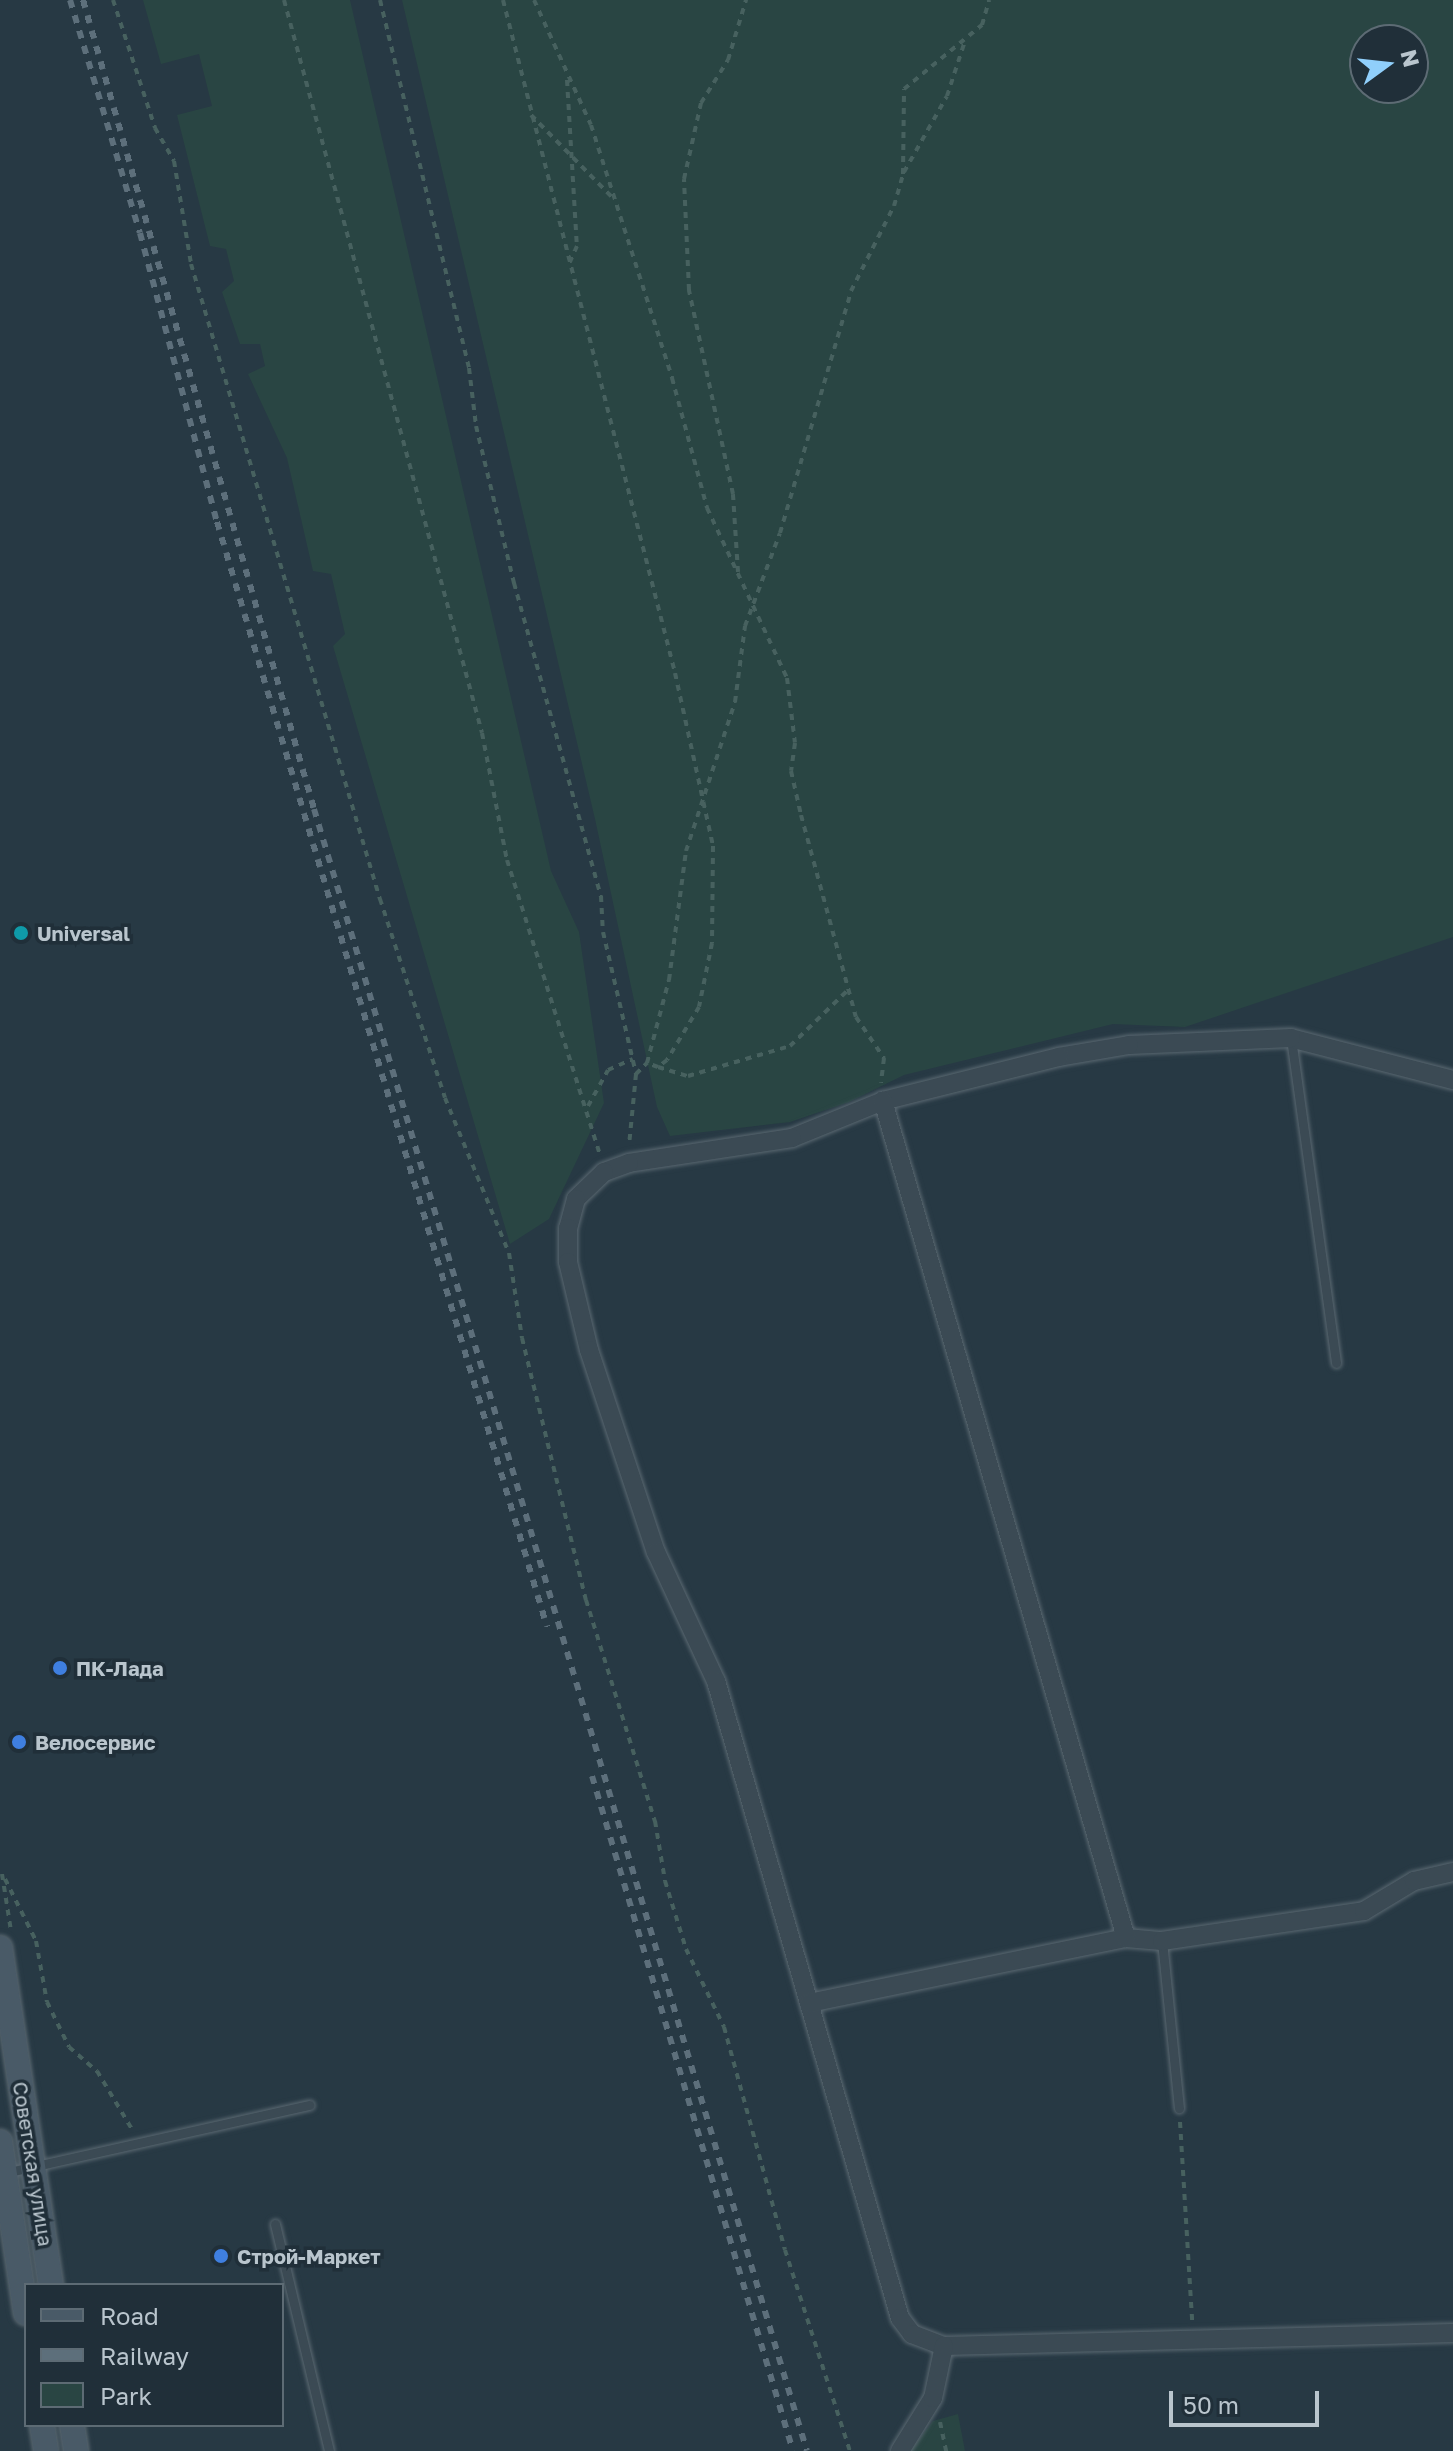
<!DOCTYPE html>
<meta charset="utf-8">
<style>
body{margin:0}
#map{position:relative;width:1453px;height:2451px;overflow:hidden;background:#273944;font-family:"Golos Text",sans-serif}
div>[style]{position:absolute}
.green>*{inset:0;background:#294543}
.path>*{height:4px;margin-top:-2px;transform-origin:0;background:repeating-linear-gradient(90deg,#47615f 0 6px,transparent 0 12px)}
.roads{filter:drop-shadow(0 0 2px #5a6871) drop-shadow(0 0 2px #5a6871)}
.lane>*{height:9px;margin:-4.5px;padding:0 4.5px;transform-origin:4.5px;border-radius:4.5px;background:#3b4a54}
.street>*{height:18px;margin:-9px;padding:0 9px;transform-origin:9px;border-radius:9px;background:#3b4a54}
.secondary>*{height:24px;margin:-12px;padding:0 12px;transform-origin:12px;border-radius:12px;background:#495a67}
.rail>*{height:6px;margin-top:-3px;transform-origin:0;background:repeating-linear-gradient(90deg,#5d6f7b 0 8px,transparent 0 16px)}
.dots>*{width:22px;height:22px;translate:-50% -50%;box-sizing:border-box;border:4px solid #202f39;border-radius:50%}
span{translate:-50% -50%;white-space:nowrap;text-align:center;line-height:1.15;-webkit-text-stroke:7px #202f39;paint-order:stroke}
.poi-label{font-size:20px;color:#b9c5cd;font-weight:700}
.left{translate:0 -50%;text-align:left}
.street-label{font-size:20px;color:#b9c5cd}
.legend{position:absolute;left:24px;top:2283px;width:260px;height:144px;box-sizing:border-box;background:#202f39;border:2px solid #5d6b74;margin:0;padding:10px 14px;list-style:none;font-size:24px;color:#b9c5cd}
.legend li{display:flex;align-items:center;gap:16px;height:40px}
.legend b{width:40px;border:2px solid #5d6b74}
.north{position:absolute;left:1349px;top:24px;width:80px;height:80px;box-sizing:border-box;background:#202f39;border:2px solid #5d6b74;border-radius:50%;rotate:75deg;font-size:22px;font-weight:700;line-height:32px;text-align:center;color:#b9c5cd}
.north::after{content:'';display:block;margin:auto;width:28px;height:36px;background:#90cffb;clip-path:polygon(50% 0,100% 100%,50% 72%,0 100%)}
.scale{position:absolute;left:1169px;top:2391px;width:150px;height:36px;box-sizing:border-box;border:4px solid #b9c5cd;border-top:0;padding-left:10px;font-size:24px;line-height:28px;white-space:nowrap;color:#b9c5cd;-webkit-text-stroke:6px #202f39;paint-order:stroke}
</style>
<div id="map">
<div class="green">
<i style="clip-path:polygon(143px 0,350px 0,551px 871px,579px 932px,604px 1103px,549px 1219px,510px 1244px,333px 646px,345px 634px,331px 574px,313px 571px,287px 458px,248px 374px,265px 366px,260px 344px,240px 344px,222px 292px,234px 281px,226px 249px,210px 246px,177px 115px,212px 106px,199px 54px,161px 64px)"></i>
<i style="clip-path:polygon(evenodd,402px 0,1453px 0,1453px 937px,1185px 1027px,1113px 1024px,904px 1075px,849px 1102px,790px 1122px,670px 1136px,657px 1107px,595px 819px,402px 0,1413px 40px,1413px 88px,1365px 88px,1365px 40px,1413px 40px)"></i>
<i style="clip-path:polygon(958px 2414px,965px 2451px,910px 2451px,933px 2421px)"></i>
</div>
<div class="path">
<i style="left:113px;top:0;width:135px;rotate:71.8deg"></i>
<i style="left:155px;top:128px;width:38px;rotate:60deg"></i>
<i style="left:174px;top:161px;width:104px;rotate:80.6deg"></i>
<i style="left:191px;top:264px;width:663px;rotate:73.43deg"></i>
<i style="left:380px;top:899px;width:209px;rotate:71.9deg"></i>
<i style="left:445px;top:1098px;width:168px;rotate:67.6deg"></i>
<i style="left:509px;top:1253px;width:86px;rotate:81.3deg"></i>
<i style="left:522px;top:1338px;width:270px;rotate:76.3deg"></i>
<i style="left:586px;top:1600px;width:232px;rotate:72.7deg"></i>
<i style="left:655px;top:1821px;width:61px;rotate:80.5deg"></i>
<i style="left:665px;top:1881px;width:71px;rotate:72.8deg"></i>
<i style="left:686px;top:1949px;width:87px;rotate:64deg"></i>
<i style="left:724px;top:2027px;width:231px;rotate:74.7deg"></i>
<i style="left:785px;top:2250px;width:211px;rotate:72.1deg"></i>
<i style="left:284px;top:0;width:759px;rotate:74.88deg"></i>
<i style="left:482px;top:733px;width:129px;rotate:78.9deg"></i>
<i style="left:507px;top:860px;width:309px;rotate:72.5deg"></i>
<i style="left:380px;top:0;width:379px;rotate:76.4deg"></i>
<i style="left:469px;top:368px;width:58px;rotate:83.1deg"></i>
<i style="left:476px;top:426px;width:162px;rotate:76.4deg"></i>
<i style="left:514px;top:583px;width:325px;rotate:74.5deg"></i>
<i style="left:601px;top:896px;width:36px;rotate:87deg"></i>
<i style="left:603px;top:932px;width:146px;rotate:76.9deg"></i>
<i style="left:636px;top:1074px;width:72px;rotate:95.6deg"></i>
<i style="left:503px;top:0;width:695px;rotate:75.66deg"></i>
<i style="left:675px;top:673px;width:177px;rotate:77.6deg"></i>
<i style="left:713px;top:846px;width:97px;rotate:90.6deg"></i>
<i style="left:712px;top:943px;width:65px;rotate:101.5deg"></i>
<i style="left:699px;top:1007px;width:62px;rotate:121.1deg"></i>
<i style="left:667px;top:1060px;width:11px;rotate:142deg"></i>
<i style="left:658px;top:1067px;width:12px;rotate:-160deg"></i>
<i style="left:534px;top:0;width:137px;rotate:65.5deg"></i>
<i style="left:591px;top:125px;width:266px;rotate:72.2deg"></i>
<i style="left:672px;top:378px;width:135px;rotate:74.9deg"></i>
<i style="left:707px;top:508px;width:188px;rotate:64.8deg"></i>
<i style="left:787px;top:678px;width:65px;rotate:83deg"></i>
<i style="left:795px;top:743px;width:28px;rotate:98deg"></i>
<i style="left:791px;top:771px;width:45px;rotate:77.2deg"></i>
<i style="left:801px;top:815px;width:209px;rotate:74.8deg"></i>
<i style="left:856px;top:1017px;width:50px;rotate:55.7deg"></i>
<i style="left:884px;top:1058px;width:25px;rotate:97deg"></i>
<i style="left:567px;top:80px;width:166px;rotate:86.6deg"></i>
<i style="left:577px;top:246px;width:20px;rotate:114deg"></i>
<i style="left:531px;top:115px;width:115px;rotate:45.4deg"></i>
<i style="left:904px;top:172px;width:87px;rotate:-60.5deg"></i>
<i style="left:947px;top:96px;width:55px;rotate:-71.9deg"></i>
<i style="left:738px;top:572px;width:78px;rotate:-93.7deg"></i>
<i style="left:733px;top:494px;width:209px;rotate:-102.2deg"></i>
<i style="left:689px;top:290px;width:111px;rotate:-92.6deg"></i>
<i style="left:684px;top:179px;width:78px;rotate:-77.4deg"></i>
<i style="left:701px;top:103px;width:51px;rotate:-57.9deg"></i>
<i style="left:728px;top:60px;width:63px;rotate:-73.3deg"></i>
<i style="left:658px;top:1067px;width:31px;rotate:17deg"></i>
<i style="left:688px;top:1076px;width:106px;rotate:-16.4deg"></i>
<i style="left:790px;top:1046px;width:81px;rotate:-44deg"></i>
<i style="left:636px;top:1074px;width:16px;rotate:-45deg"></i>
<i style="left:647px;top:1063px;width:86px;rotate:-75.2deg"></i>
<i style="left:669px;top:980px;width:130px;rotate:-82.5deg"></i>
<i style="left:686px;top:851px;width:157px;rotate:-71.8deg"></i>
<i style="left:735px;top:702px;width:77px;rotate:-82.5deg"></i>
<i style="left:745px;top:626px;width:99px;rotate:-69.4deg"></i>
<i style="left:780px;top:533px;width:252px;rotate:-73.6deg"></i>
<i style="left:851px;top:291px;width:95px;rotate:-63.2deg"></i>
<i style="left:894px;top:206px;width:33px;rotate:-74deg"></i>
<i style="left:903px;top:174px;width:85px;rotate:-89.3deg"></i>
<i style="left:904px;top:89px;width:101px;rotate:-39.4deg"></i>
<i style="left:982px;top:25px;width:26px;rotate:-74deg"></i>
<i style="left:588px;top:1106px;width:41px;rotate:-60.9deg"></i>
<i style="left:608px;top:1070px;width:27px;rotate:-24deg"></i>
<i style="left:2px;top:1874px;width:58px;rotate:81deg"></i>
<i style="left:5px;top:1879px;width:69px;rotate:63.4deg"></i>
<i style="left:36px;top:1941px;width:62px;rotate:79.8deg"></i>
<i style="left:47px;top:2002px;width:50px;rotate:63.9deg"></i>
<i style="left:69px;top:2047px;width:37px;rotate:41deg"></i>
<i style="left:97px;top:2071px;width:70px;rotate:59deg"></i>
<i style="left:1180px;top:2122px;width:199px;rotate:86.5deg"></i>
<i style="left:940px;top:2422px;width:30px;rotate:78deg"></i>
</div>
<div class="roads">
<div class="lane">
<i style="left:1291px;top:1038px;width:328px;rotate:82.1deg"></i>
<i style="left:1162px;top:1941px;width:168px;rotate:84.2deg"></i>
<i style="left:5px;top:2173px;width:312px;rotate:-12.6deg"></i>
<i style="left:275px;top:2224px;width:233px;rotate:76.6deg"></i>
</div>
<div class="street">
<i style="left:1453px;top:1080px;width:167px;rotate:-165.5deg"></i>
<i style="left:1291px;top:1038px;width:162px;rotate:177.5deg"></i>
<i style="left:1129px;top:1045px;width:71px;rotate:170.3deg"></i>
<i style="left:1059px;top:1057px;width:181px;rotate:166deg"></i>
<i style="left:883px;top:1101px;width:98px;rotate:157.9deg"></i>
<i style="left:792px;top:1138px;width:165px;rotate:171.3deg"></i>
<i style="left:629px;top:1163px;width:27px;rotate:160deg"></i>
<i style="left:604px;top:1172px;width:39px;rotate:136deg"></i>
<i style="left:576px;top:1199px;width:30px;rotate:105deg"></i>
<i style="left:568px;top:1228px;width:34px;rotate:90deg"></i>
<i style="left:568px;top:1262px;width:90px;rotate:76.6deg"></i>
<i style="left:589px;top:1350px;width:213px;rotate:71.7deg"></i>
<i style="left:656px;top:1552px;width:142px;rotate:65.1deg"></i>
<i style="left:716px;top:1681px;width:663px;rotate:73.89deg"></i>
<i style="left:900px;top:2318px;width:20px;rotate:53deg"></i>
<i style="left:912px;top:2334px;width:34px;rotate:21deg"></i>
<i style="left:944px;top:2346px;width:509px;rotate:-1.46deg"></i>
<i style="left:1126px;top:1938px;width:36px;rotate:5deg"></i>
<i style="left:1162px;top:1941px;width:204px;rotate:-8.4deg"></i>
<i style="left:1364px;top:1911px;width:58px;rotate:-31deg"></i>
<i style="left:1414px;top:1881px;width:40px;rotate:-13deg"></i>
<i style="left:809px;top:2003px;width:324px;rotate:-11.6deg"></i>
<i style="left:1126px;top:1938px;width:872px;rotate:-106.19deg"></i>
<i style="left:900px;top:2451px;width:62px;rotate:-58.1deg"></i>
<i style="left:933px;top:2398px;width:53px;rotate:-78.1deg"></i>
</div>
<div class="secondary">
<i style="left:0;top:1948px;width:341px;rotate:81.4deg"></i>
<i style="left:0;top:2142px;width:173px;rotate:81.4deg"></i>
<i style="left:42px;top:2425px;width:26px;rotate:81deg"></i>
<i style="left:72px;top:2425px;width:26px;rotate:81deg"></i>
</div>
</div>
<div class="rail">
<i style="left:70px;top:0;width:243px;rotate:73.3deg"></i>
<i style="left:140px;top:233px;width:299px;rotate:75.1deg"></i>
<i style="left:217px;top:522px;width:1153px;rotate:73.37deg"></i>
<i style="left:83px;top:0;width:841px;rotate:74.06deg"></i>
<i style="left:314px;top:809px;width:1714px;rotate:73.29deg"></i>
<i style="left:592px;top:1776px;width:704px;rotate:73.42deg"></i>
</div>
<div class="dots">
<i style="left:21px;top:933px;background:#0f9aa8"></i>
<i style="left:60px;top:1668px;background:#3f7fe0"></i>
<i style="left:19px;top:1742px;background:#3f7fe0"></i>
<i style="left:221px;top:2256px;background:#3f7fe0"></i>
</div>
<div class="poi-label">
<span class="left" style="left:37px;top:933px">Universal</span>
<span class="left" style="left:76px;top:1668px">ПК-Лада</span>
<span class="left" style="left:35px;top:1742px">Велосервис</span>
<span class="left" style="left:237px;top:2256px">Строй-Маркет</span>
</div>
<div class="street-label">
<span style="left:33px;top:2164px;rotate:81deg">Советская улица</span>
</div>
<ul class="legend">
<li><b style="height:10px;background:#495a67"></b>Road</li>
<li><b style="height:10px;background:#5d6f7b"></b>Railway</li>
<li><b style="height:22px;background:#294543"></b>Park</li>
</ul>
<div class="north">N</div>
<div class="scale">50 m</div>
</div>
